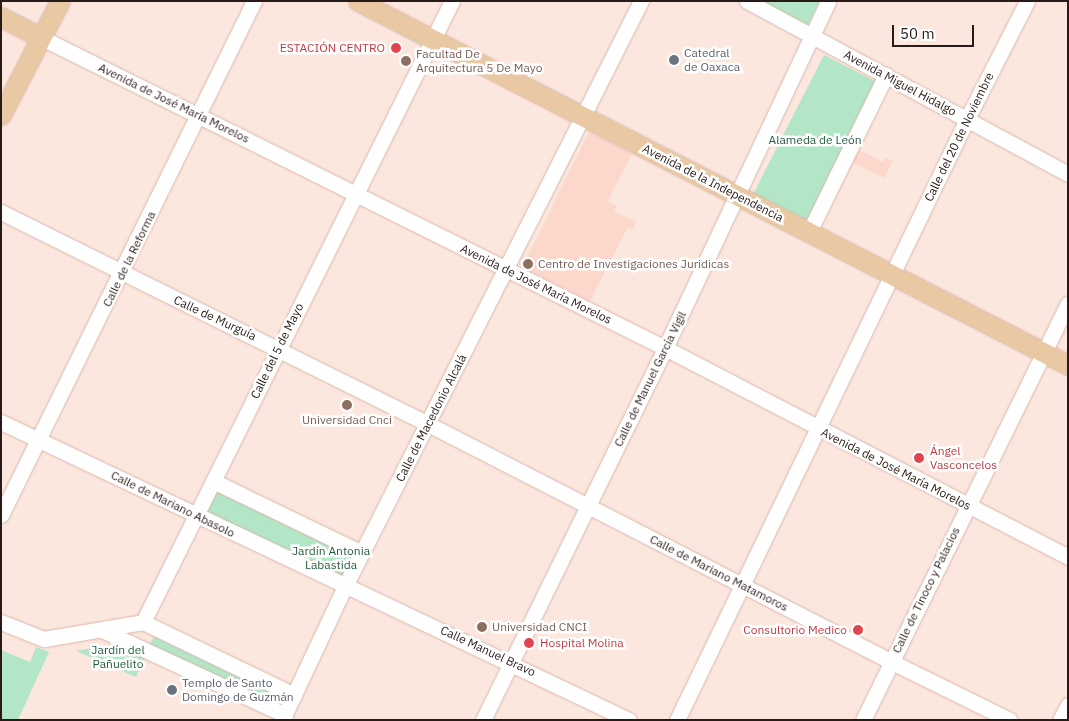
<!DOCTYPE html>
<meta charset="utf-8">
<style>
body{margin:0}
#map{position:relative;width:1069px;height:721px;overflow:hidden;background:#fce7df;font-family:"IBM Plex Sans",sans-serif}
div>[style]{position:absolute}
.built>*{inset:0;background:#fbd8cb}
.green>*{inset:0;background:#b3e6c7;transform-origin:0 0}
.roads{filter:drop-shadow(0 0 1px #d9b8ab) drop-shadow(0 0 1px #d9b8ab)}
.minor>*{height:15px;margin:-7.5px;padding:0 7.5px;transform-origin:7.5px;border-radius:7.5px;background:#fff}
.major>*{height:19px;margin:-9.5px;padding:0 9.5px;transform-origin:9.5px;border-radius:9.5px;background:#e9c9a4}
.dots>*{width:14px;height:14px;translate:-50% -50%;box-sizing:border-box;border:2px solid #fff;border-radius:50%}
span{translate:-50% -50%;white-space:nowrap;text-align:center;line-height:1.15;-webkit-text-stroke:5px #fff;paint-order:stroke}
.health-label{font-size:12px;color:#be3a42}
.right{translate:-100% -50%;text-align:right}
.left{translate:0 -50%;text-align:left}
.worship-label{font-size:12px;color:#5b616d}
.education-label{font-size:12px;color:#785e54}
.street-label{font-size:12px;color:#281b17}
.park-label{font-size:12px;color:#235c3e}
.frame{position:absolute;inset:0;border:2px solid #281b17;pointer-events:none}
.scale{position:absolute;left:892px;top:25px;width:82px;height:22px;box-sizing:border-box;border:2px solid #281b17;border-top:0;padding-left:6px;font-size:15px;line-height:18px;white-space:nowrap;color:#281b17;-webkit-text-stroke:4px #fff;paint-order:stroke}
</style>
<div id="map">
<div class="built">
<i style="clip-path:polygon(589px 132px,632px 154px,608px 201px,617px 206px,614px 211px,636px 222px,633px 229px,628px 227px,590px 301px,522px 267px)"></i>
<i style="clip-path:polygon(857px 149px,883px 162px,886px 158px,893px 161px,884px 178px,851px 162px)"></i>
</div>
<div class="green">
<i style="clip-path:polygon(760px 1px,820px 1px,808px 25px)"></i>
<i style="left:824px;top:55px;width:61px;height:161px;rotate:27deg"></i>
<i style="left:216px;top:489px;width:154px;height:28px;rotate:24deg"></i>
<i style="left:155px;top:634px;width:141px;height:13px;rotate:26deg"></i>
<i style="clip-path:polygon(118px 643px,146px 656px,136px 677px,76px 651px)"></i>
<i style="clip-path:polygon(36px 647px,49px 652px,18px 720px,1px 720px,1px 650px,30px 662px)"></i>
</div>
<div class="roads">
<div class="minor">
<i style="left:747px;top:1px;width:365px;rotate:28.3deg"></i>
<i style="left:40px;top:37px;width:698px;rotate:26.45deg"></i>
<i style="left:665px;top:348px;width:454px;rotate:27.4deg"></i>
<i style="left:1px;top:212px;width:477px;rotate:26.4deg"></i>
<i style="left:428px;top:424px;width:521px;rotate:27.15deg"></i>
<i style="left:892px;top:662px;width:131px;rotate:26.2deg"></i>
<i style="left:809px;top:232px;width:175px;rotate:-63.9deg"></i>
<i style="left:1px;top:422px;width:695px;rotate:25.39deg"></i>
<i style="left:213px;top:481px;width:165px;rotate:25.8deg"></i>
<i style="left:1px;top:515px;width:573px;rotate:-63.79deg"></i>
<i style="left:1px;top:622px;width:46px;rotate:21.6deg"></i>
<i style="left:44px;top:639px;width:100px;rotate:-9.7deg"></i>
<i style="left:143px;top:622px;width:694px;rotate:-63.55deg"></i>
<i style="left:143px;top:622px;width:168px;rotate:25.8deg"></i>
<i style="left:102px;top:630px;width:202px;rotate:24.9deg"></i>
<i style="left:282px;top:720px;width:148px;rotate:-64.8deg"></i>
<i style="left:345px;top:586px;width:656px;rotate:-63.16deg"></i>
<i style="left:483px;top:720px;width:414px;rotate:-63.9deg"></i>
<i style="left:665px;top:348px;width:383px;rotate:-64.8deg"></i>
<i style="left:677px;top:720px;width:667px;rotate:-64.24deg"></i>
<i style="left:967px;top:119px;width:132px;rotate:-63deg"></i>
<i style="left:863px;top:720px;width:464px;rotate:-63.8deg"></i>
<i style="left:1060px;top:720px;width:17px;rotate:-62deg"></i>
</div>
<div class="major">
<i style="left:358px;top:1px;width:798px;rotate:27.14deg"></i>
<i style="left:1px;top:17px;width:44px;rotate:27.1deg"></i>
<i style="left:1px;top:115px;width:128px;rotate:-62.6deg"></i>
</div>
</div>
<div class="dots">
<i style="left:396px;top:48px;background:#e0444e"></i>
<i style="left:674px;top:60px;background:#6b7280"></i>
<i style="left:406px;top:61px;background:#8d6e63"></i>
<i style="left:528px;top:264px;background:#8d6e63"></i>
<i style="left:347px;top:405px;background:#8d6e63"></i>
<i style="left:919px;top:458px;background:#e0444e"></i>
<i style="left:482px;top:627px;background:#8d6e63"></i>
<i style="left:858px;top:630px;background:#e0444e"></i>
<i style="left:529px;top:643px;background:#e0444e"></i>
<i style="left:172px;top:690px;background:#6b7280"></i>
</div>
<div class="health-label">
<span class="right" style="left:385px;top:48px">ESTACIÓN CENTRO</span>
<span class="left" style="left:930px;top:458px">Ángel<br>Vasconcelos</span>
<span class="right" style="left:847px;top:630px">Consultorio Medico</span>
<span class="left" style="left:540px;top:643px">Hospital Molina</span>
</div>
<div class="worship-label">
<span class="left" style="left:684px;top:60px">Catedral<br>de Oaxaca</span>
<span class="left" style="left:182px;top:690px">Templo de Santo<br>Domingo de Guzmán</span>
</div>
<div class="education-label">
<span class="left" style="left:416px;top:61px">Facultad De<br>Arquitectura 5 De Mayo</span>
<span class="left" style="left:538px;top:264px">Centro de Investigaciones Juridicas</span>
<span style="left:347px;top:420px">Universidad Cnci</span>
<span class="left" style="left:492px;top:627px">Universidad CNCI</span>
</div>
<div class="street-label">
<span style="left:900px;top:83px;rotate:28deg">Avenida Miguel Hidalgo</span>
<span style="left:174px;top:103px;rotate:26deg">Avenida de José María Morelos</span>
<span style="left:959px;top:137px;rotate:-64deg">Calle del 20 de Noviembre</span>
<span style="left:713px;top:183px;rotate:27deg">Avenida de la Independencia</span>
<span style="left:129px;top:259px;rotate:-64deg">Calle de la Reforma</span>
<span style="left:536px;top:284px;rotate:26deg">Avenida de José María Morelos</span>
<span style="left:215px;top:318px;rotate:25deg">Calle de Murguía</span>
<span style="left:277px;top:351px;rotate:-64deg">Calle del 5 de Mayo</span>
<span style="left:650px;top:379px;rotate:-64deg">Calle de Manuel García Vigil</span>
<span style="left:431px;top:418px;rotate:-63deg">Calle de Macedonio Alcalá</span>
<span style="left:896px;top:469px;rotate:27deg">Avenida de José María Morelos</span>
<span style="left:173px;top:504px;rotate:26deg">Calle de Mariano Abasolo</span>
<span style="left:719px;top:573px;rotate:27deg">Calle de Mariano Matamoros</span>
<span style="left:926px;top:590px;rotate:-64deg">Calle de Tinoco y Palacios</span>
<span style="left:488px;top:651px;rotate:25deg">Calle Manuel Bravo</span>
</div>
<div class="park-label">
<span style="left:815px;top:140px">Alameda de León</span>
<span style="left:331px;top:558px">Jardín Antonia<br>Labastida</span>
<span style="left:118px;top:657px">Jardín del<br>Pañuelito</span>
</div>
<div class="frame"></div>
<div class="scale">50 m</div>
</div>
